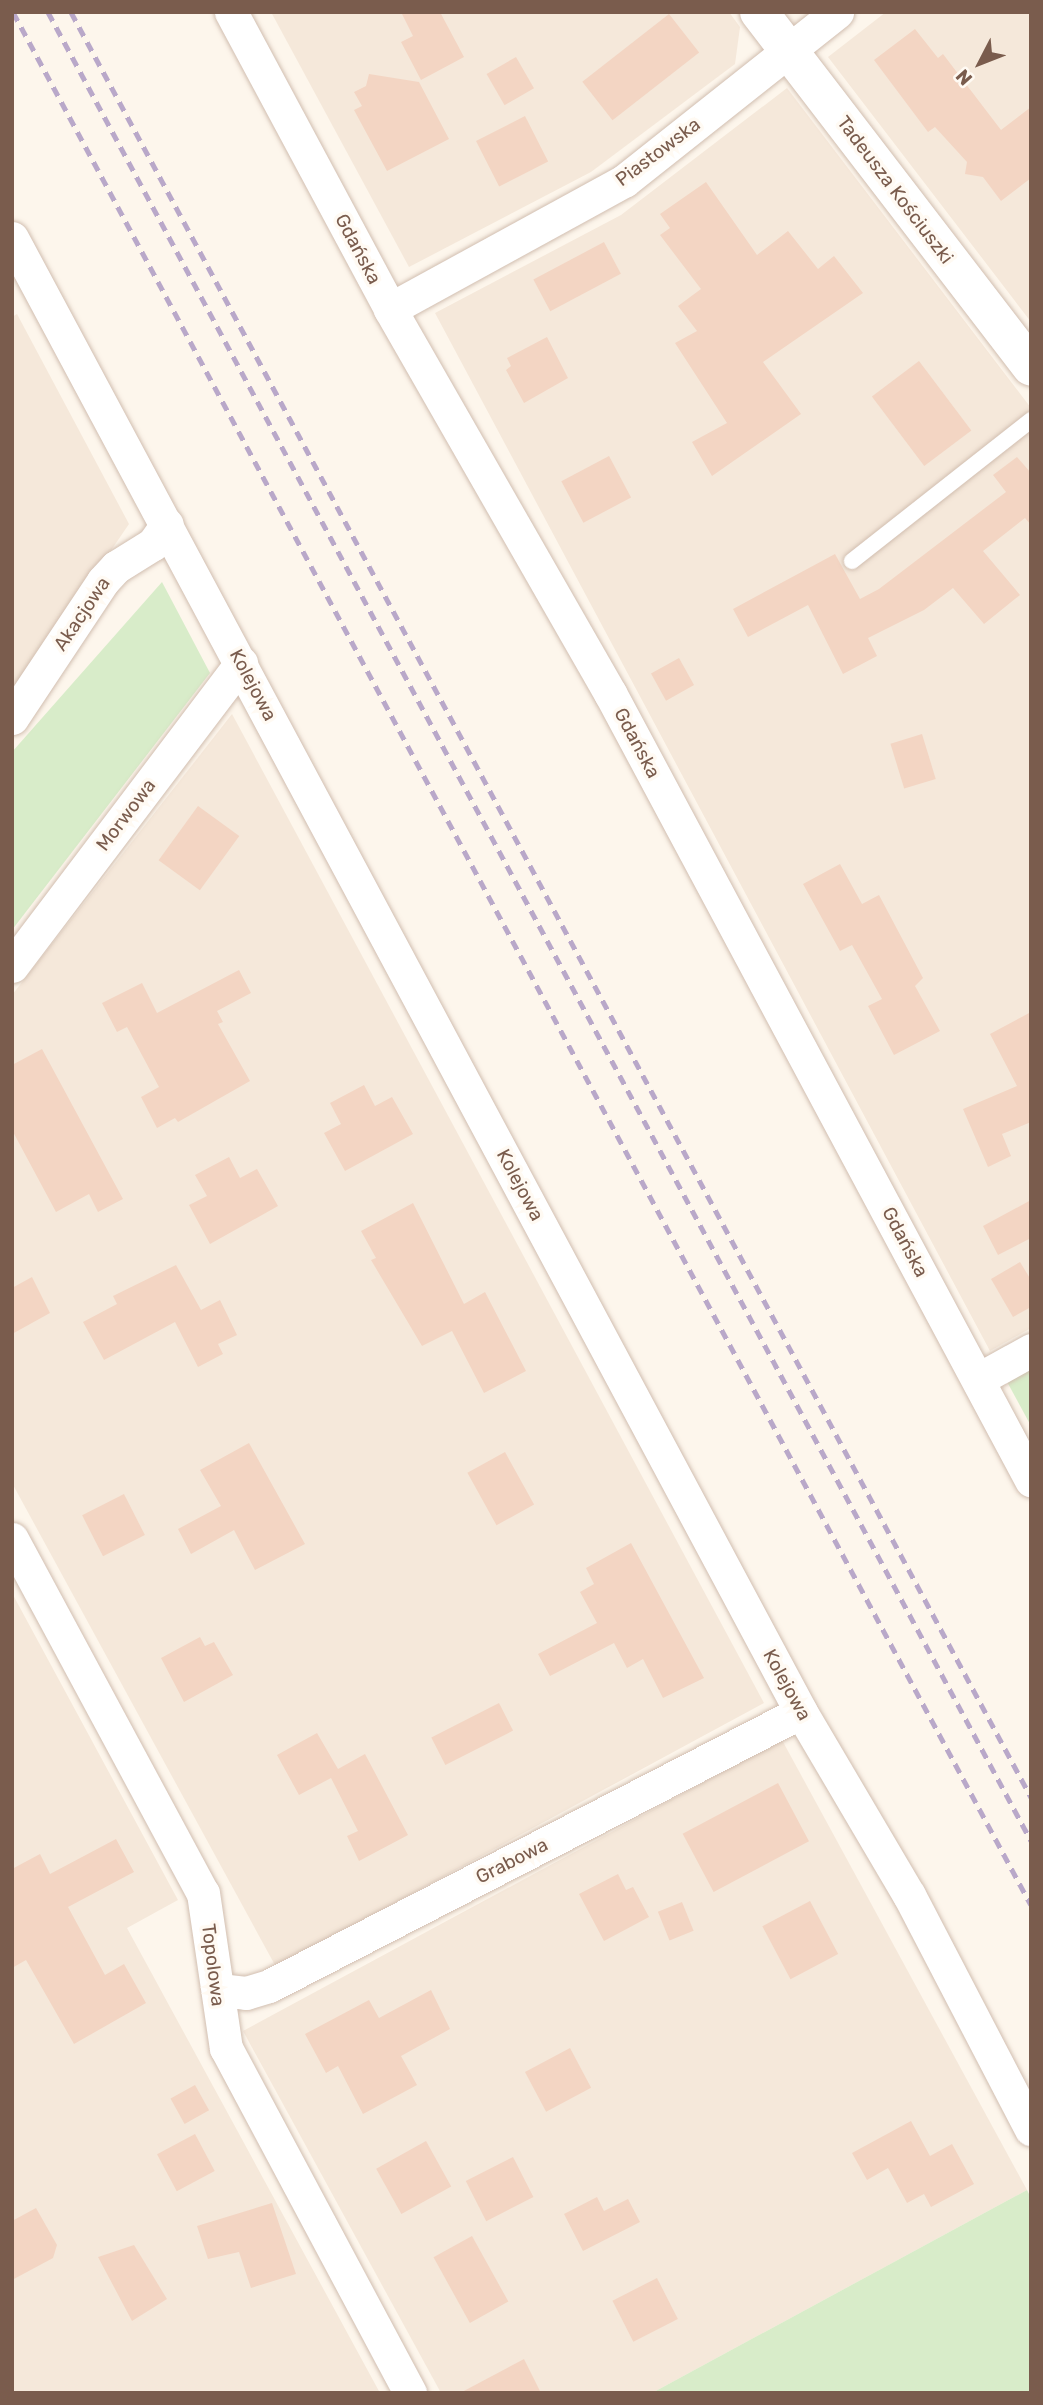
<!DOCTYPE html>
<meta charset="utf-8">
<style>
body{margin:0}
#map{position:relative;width:1043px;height:2405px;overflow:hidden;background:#fdf6ec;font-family:Rubik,sans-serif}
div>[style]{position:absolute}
.residential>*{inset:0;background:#f5e8da}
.green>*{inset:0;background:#d8ecc9}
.building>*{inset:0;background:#f3d5c3;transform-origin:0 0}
.roads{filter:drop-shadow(0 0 2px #d1beb0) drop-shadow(0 0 2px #d1beb0)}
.lane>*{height:16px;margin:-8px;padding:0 8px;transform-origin:8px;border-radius:8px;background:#fff}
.street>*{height:33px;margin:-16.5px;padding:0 16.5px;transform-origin:16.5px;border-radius:16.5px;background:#fff}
.secondary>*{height:38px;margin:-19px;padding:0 19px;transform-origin:19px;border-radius:19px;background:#fff}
.rail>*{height:5px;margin-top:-2.5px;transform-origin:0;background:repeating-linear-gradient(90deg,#b9a8c9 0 10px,transparent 0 17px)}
span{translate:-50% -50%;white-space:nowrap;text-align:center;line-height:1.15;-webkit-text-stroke:7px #fffaf3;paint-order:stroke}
.street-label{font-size:19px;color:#7a5c4d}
.frame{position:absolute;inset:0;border:14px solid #7a5c4d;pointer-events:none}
.north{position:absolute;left:945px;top:28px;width:70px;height:70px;-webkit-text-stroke:5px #fffaf3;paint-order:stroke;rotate:228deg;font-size:19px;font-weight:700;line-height:28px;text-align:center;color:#7a5c4d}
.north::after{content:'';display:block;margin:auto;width:24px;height:32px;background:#7a5c4d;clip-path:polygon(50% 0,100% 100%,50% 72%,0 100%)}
</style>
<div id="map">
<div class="residential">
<i style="clip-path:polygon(271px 12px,729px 12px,740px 27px,735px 64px,591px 172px,409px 267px)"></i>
<i style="clip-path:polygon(886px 12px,1031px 12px,1031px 322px,828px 57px)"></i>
<i style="clip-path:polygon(787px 88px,1031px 408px,1031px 1328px,990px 1351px,435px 313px,621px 215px)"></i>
<i style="clip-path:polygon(17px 314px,129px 524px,12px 695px,12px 317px)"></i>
<i style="clip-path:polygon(232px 714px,764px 1703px,276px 1967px,12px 1483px,12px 995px)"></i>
<i style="clip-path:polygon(12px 1593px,178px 1900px,127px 1928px,380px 2393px,12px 2393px)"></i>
<i style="clip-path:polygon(782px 1740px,1027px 2190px,652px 2393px,441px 2393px,243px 2031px)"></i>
</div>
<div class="green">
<i style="clip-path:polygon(162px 582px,210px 673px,12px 930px,12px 752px)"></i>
<i style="clip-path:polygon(1031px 1364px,1031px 1426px,1005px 1378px)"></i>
<i style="clip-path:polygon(1027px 2190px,1031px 2198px,1031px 2393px,652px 2393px)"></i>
</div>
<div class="building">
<i style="clip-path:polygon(401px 12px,440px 12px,464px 57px,421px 80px,401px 42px,413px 36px)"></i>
<i style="left:669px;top:14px;width:49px;height:110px;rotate:52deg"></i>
<i style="clip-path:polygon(915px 29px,938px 58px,943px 54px,1001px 130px,1031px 107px,1031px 178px,1001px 201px,983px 177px,965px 174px,967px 162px,935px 127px,928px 132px,874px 60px)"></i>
<i style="left:516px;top:57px;width:36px;height:34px;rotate:60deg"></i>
<i style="clip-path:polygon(369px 74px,419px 82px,449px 139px,387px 171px,354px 110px,362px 106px,354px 92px,366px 86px)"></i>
<i style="left:525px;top:116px;width:51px;height:55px;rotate:63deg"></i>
<i style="clip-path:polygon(706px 182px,757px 255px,788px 231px,818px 269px,834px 256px,863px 293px,763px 362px,801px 414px,712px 476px,692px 442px,727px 423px,675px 343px,697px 331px,678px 306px,701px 289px,660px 235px,670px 228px,660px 214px)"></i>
<i style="left:604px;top:242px;width:36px;height:80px;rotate:62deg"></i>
<i style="clip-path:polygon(547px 337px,568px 378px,524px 403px,506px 370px,511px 366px,507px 358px)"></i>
<i style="left:919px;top:361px;width:87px;height:59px;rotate:53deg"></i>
<i style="left:609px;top:456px;width:47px;height:54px;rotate:62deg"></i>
<i style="clip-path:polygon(1017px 457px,1031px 473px,1031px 525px,1025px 518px,983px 551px,1020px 595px,984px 624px,953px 588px,924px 610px,868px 638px,877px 656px,843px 674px,808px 605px,748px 637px,733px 609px,835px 554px,860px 599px,879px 589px,1006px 492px,993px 475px)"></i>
<i style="left:679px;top:658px;width:31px;height:32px;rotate:61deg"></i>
<i style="left:922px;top:734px;width:47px;height:33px;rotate:73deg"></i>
<i style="left:198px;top:806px;width:51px;height:67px;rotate:36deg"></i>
<i style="clip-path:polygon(840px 864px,862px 904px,879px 895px,923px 978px,915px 986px,940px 1031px,894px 1055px,868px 1006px,882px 999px,852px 945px,840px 951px,803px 884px)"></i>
<i style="clip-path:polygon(239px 970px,251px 993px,217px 1011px,223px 1022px,218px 1024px,250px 1081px,178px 1122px,175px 1118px,157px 1128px,141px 1097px,159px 1087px,127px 1027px,117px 1032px,102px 1003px,142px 983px,157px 1013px)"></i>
<i style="clip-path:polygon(1031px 1012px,1031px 1122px,1002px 1134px,1011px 1156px,988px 1167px,963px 1109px,1017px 1086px,990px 1034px)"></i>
<i style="clip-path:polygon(42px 1049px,123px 1199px,98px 1212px,89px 1194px,56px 1212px,12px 1130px,12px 1065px)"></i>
<i style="clip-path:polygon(364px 1085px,375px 1106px,392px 1097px,413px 1134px,345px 1171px,324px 1133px,341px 1124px,330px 1103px)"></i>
<i style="clip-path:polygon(229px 1157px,240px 1178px,257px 1169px,278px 1206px,210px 1244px,189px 1205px,207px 1196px,195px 1175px)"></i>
<i style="clip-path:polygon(1031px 1200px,1031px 1238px,998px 1255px,983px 1226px)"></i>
<i style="clip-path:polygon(413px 1203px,464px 1304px,485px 1292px,526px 1371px,484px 1393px,452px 1331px,422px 1346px,371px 1260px,376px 1258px,361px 1231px)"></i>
<i style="clip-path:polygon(1020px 1262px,1031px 1280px,1031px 1307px,1013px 1317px,991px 1279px)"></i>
<i style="clip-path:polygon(176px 1265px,201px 1310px,220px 1300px,237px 1335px,218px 1344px,223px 1354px,198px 1367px,175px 1322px,104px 1360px,83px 1322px,117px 1304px,113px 1296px)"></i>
<i style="clip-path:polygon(32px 1277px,50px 1313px,12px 1334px,12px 1288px)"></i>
<i style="clip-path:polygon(249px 1443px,305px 1544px,255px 1570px,234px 1530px,191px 1554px,178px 1529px,221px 1506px,200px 1470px)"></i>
<i style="left:505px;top:1452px;width:60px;height:43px;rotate:61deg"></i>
<i style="left:124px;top:1494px;width:46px;height:47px;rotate:63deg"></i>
<i style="clip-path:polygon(631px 1543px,704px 1678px,663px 1698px,643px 1659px,627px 1668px,614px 1643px,550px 1676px,538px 1654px,597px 1623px,580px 1592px,594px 1584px,586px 1568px)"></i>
<i style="clip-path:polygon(200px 1637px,205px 1646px,214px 1642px,233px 1675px,184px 1702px,161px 1658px)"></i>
<i style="left:499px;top:1703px;width:31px;height:76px;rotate:63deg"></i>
<i style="clip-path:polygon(317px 1733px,338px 1769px,365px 1754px,408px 1835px,359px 1861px,347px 1836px,358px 1831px,331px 1778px,299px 1795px,277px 1755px)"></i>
<i style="left:778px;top:1783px;width:66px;height:108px;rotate:62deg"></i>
<i style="clip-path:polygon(116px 1839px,134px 1872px,68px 1907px,105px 1975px,124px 1964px,146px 2003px,74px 2044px,26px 1960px,12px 1968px,12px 1869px,40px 1854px,50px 1874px)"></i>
<i style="clip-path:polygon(618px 1874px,626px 1890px,633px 1887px,649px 1917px,604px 1941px,579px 1894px)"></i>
<i style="left:810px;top:1901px;width:60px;height:54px;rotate:62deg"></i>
<i style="left:682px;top:1902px;width:31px;height:26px;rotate:68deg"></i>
<i style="clip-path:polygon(431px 1990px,450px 2029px,401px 2056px,417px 2085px,363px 2114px,338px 2066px,326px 2073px,305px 2034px,369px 2000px,379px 2018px)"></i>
<i style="left:570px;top:2048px;width:45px;height:51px;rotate:62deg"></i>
<i style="left:195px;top:2085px;width:29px;height:28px;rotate:61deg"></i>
<i style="clip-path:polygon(911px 2121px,930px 2156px,952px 2144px,974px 2184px,931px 2207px,924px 2194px,907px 2203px,888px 2168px,867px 2180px,852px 2153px)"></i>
<i style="left:195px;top:2134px;width:42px;height:43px;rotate:62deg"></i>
<i style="left:426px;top:2141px;width:52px;height:57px;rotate:61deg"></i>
<i style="left:513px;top:2157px;width:45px;height:53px;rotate:63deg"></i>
<i style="clip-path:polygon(597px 2197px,604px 2211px,628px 2199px,640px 2222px,583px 2251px,564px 2214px)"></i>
<i style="clip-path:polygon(272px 2203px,296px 2274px,251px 2288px,239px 2252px,208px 2259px,197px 2226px)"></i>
<i style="clip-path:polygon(36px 2208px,57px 2245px,53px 2258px,12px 2280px,12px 2221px)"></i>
<i style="left:472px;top:2236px;width:75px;height:44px;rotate:61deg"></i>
<i style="clip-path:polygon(134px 2245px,167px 2299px,132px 2321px,98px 2257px)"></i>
<i style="left:657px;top:2278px;width:46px;height:50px;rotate:63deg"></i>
<i style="clip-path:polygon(524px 2359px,541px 2393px,460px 2393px)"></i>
</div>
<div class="roads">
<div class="lane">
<i style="left:852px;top:561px;width:228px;rotate:-38.2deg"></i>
</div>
<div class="street">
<i style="left:231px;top:12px;width:337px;rotate:61.8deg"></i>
<i style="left:390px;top:309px;width:443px;rotate:60.2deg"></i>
<i style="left:610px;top:693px;width:893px;rotate:61.86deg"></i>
<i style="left:12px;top:238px;width:1672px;rotate:61.84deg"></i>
<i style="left:801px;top:1712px;width:212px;rotate:59.5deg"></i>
<i style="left:909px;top:1895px;width:264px;rotate:62.5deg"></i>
<i style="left:390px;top:309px;width:267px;rotate:-28.7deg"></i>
<i style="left:624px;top:181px;width:272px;rotate:-38.4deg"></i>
<i style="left:12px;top:718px;width:164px;rotate:-56.4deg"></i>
<i style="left:103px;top:581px;width:19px;rotate:-47deg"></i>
<i style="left:116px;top:567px;width:44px;rotate:-31.9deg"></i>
<i style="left:153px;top:544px;width:24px;rotate:-55deg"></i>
<i style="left:12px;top:966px;width:380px;rotate:-52.9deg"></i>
<i style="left:979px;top:1379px;width:60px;rotate:-29.1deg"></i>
<i style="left:12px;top:1539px;width:402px;rotate:61.7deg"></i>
<i style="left:203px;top:1893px;width:157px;rotate:81.6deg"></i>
<i style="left:226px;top:2048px;width:391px;rotate:61.9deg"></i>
<i style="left:219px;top:1990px;width:27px;rotate:6deg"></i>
<i style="left:246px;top:1993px;width:24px;rotate:-17deg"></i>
<i style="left:269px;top:1986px;width:598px;rotate:-27.25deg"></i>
</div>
<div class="secondary">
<i style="left:759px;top:12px;width:447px;rotate:52.5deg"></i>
</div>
</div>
<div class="rail">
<i style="left:13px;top:12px;width:2149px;rotate:61.73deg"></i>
<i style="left:48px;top:12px;width:2076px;rotate:61.74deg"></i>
<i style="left:71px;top:12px;width:2027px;rotate:61.73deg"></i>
</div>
<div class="street-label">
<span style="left:658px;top:152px;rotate:-37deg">Piastowska</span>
<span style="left:895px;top:190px;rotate:53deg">Tadeusza Kościuszki</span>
<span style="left:358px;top:249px;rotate:62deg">Gdańska</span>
<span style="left:82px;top:614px;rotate:-56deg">Akacjowa</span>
<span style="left:253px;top:685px;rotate:62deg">Kolejowa</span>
<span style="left:637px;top:743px;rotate:62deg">Gdańska</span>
<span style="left:126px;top:815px;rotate:-53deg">Morwowa</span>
<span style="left:520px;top:1185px;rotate:62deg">Kolejowa</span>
<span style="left:905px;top:1242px;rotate:62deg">Gdańska</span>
<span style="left:787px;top:1685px;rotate:61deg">Kolejowa</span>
<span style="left:512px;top:1861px;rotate:-27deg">Grabowa</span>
<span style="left:213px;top:1965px;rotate:83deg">Topolowa</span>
</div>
<div class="frame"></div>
<div class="north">N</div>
</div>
